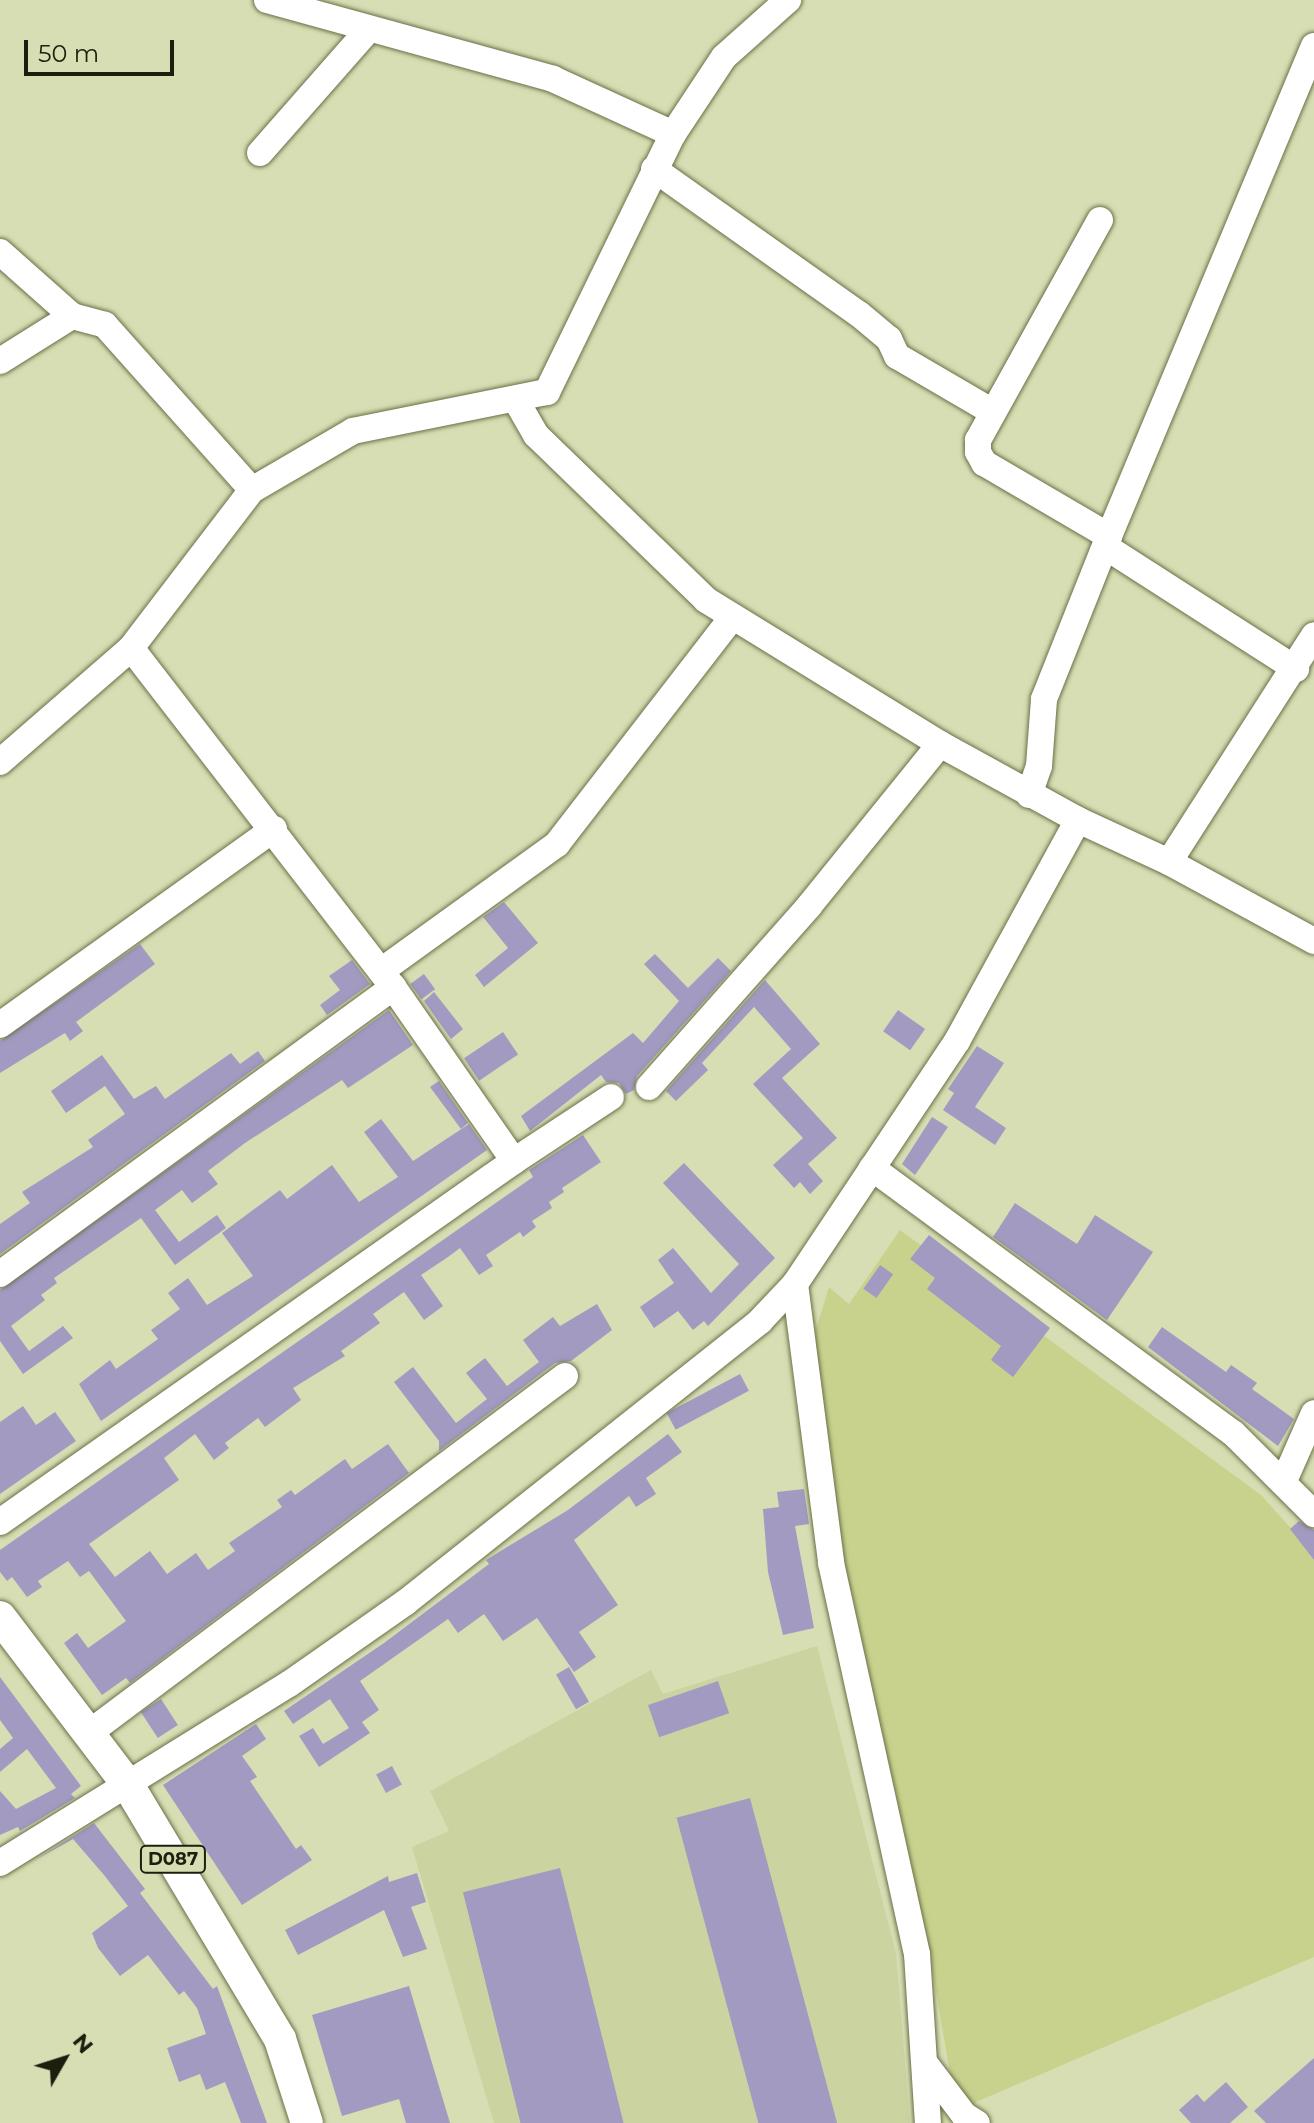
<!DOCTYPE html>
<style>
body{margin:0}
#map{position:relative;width:1314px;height:2123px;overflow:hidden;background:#d8deb3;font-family:Montserrat,sans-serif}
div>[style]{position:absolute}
.built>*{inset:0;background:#cbd3a0}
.green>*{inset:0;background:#c9d28d}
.building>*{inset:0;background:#a39ac2;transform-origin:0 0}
.roads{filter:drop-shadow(0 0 2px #6a7048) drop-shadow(0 0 2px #6a7048)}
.minor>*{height:26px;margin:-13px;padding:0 13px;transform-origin:13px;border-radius:13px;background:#fff}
.major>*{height:32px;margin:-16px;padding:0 16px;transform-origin:16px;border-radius:16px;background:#fff}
span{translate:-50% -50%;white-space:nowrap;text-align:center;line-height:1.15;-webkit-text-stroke:6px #d8deb3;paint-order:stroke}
.shield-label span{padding:2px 6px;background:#d8deb3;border:2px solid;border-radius:6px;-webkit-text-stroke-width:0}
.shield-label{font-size:18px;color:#1c1e0e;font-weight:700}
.north{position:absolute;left:24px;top:2019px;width:80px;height:80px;-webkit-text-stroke:6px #d8deb3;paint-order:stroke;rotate:51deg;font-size:22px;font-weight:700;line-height:32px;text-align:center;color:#1c1e0e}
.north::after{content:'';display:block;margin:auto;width:28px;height:36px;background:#1c1e0e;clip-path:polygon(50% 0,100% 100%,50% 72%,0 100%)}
.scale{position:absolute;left:24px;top:40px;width:150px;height:36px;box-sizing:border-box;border:4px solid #1c1e0e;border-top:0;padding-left:10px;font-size:24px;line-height:28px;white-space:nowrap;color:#1c1e0e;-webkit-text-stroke:6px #d8deb3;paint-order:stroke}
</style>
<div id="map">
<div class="built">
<i style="clip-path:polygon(817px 1646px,896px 1953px,910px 2123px,494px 2123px,412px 1847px,449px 1831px,430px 1791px,651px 1670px,663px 1694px)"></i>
</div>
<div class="green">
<i style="clip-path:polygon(900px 1230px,1261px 1495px,1314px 1554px,1314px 1957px,967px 2106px,950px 2073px,927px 1940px,851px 1636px,815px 1376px,816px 1329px,829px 1287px,849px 1304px)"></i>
</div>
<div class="building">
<i style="clip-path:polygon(504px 902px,538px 943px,484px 987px,475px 975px,508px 948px,483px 917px)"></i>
<i style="clip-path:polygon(140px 944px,155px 964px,76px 1022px,83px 1031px,70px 1041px,65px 1033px,0 1073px,0 1041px)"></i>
<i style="clip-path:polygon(655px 954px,688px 988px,718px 958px,731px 971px,637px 1076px,634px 1090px,626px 1094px,619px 1083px,606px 1082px,601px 1075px,530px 1131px,521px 1116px,633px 1033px,643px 1043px,679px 1001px,644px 964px)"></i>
<i style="clip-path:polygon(352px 960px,370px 984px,327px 1015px,320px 1005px,340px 990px,329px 976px)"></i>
<i style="left:424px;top:974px;width:19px;height:17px;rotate:54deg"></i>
<i style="clip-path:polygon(765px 980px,820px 1044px,782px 1078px,837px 1138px,808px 1164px,823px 1181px,810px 1194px,800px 1182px,794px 1188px,773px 1165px,803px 1138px,753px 1084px,791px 1049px,754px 1007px,702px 1063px,708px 1070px,676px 1101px,666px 1091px)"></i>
<i style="clip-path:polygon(434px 992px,463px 1029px,451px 1039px,424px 1001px)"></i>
<i style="clip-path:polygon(389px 1010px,413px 1045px,348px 1088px,342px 1080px,245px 1143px,208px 1171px,218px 1184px,192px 1203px,182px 1190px,155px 1210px,179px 1242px,217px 1215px,226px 1228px,175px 1265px,141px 1218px,54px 1278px,57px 1283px,41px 1295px,45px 1300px,11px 1326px,29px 1351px,63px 1326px,73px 1338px,23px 1374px,0 1341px,0 1290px)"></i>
<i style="left:898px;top:1010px;width:33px;height:26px;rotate:35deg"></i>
<i style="left:503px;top:1032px;width:27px;height:47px;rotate:56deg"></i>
<i style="clip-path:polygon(977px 1046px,1004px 1063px,975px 1107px,1006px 1128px,995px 1145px,943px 1110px,954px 1093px,948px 1089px)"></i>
<i style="clip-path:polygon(258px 1051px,265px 1061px,0 1254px,0 1224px,30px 1203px,22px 1192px,93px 1147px,88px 1140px,125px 1114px,105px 1086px,66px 1113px,51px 1091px,102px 1055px,134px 1099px,156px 1086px,165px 1099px,231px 1053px,240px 1064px)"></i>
<i style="clip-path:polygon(439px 1081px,468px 1123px,461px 1129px,430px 1087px)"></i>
<i style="clip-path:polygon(932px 1117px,948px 1127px,915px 1175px,902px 1164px)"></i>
<i style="clip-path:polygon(381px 1119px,413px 1161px,469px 1124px,487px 1150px,101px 1421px,79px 1384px,110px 1360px,116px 1369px,158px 1339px,151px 1330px,180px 1309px,168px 1293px,188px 1278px,207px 1305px,253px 1276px,222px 1233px,280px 1190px,287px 1199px,332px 1165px,359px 1202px,398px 1177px,364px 1132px)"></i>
<i style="clip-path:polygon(583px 1135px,601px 1162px,562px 1188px,564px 1192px,549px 1202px,552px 1208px,532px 1221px,536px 1227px,523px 1237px,520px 1232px,486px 1255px,493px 1266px,479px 1275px,460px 1248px,448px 1257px,421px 1275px,443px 1306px,424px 1320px,404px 1292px,373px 1314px,380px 1323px,341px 1351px,345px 1356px,293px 1388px,301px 1400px,265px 1427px,258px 1418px,225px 1443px,229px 1448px,214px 1460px,195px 1434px,164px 1458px,179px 1480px,89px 1544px,115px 1577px,150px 1551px,167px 1574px,196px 1553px,208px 1570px,235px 1551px,229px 1543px,282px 1507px,277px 1500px,291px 1490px,295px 1495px,345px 1459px,352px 1469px,388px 1444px,409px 1473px,130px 1683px,126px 1678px,102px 1695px,64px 1643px,77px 1633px,88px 1648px,126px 1621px,89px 1571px,80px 1577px,68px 1561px,38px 1581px,42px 1587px,27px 1597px,12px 1577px,7px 1581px,0 1572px,0 1550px,533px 1177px,529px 1170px)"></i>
<i style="clip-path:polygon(684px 1163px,775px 1258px,708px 1326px,704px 1321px,693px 1330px,678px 1311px,654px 1328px,640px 1307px,674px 1283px,658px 1260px,673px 1248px,711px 1293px,739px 1264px,663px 1183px)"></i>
<i style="clip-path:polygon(1015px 1203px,1077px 1244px,1095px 1215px,1153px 1252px,1107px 1320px,993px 1237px)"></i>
<i style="clip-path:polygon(929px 1235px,1050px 1328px,1013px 1377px,991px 1360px,1001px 1346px,927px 1289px,935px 1278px,910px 1259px)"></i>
<i style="left:880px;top:1265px;width:16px;height:29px;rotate:35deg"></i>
<i style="clip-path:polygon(597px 1304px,612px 1330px,571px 1361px,555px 1363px,439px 1451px,439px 1441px,394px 1382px,413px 1367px,456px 1423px,487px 1399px,466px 1373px,485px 1358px,507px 1386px,539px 1362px,523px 1340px,553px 1317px,560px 1326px)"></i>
<i style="clip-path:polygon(1162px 1327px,1226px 1372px,1231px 1365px,1257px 1383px,1252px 1389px,1294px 1419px,1278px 1446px,1148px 1347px)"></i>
<i style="left:740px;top:1374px;width:19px;height:83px;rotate:62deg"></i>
<i style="clip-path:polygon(23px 1406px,36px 1425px,55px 1412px,76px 1441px,0 1494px,0 1422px)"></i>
<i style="clip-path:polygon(668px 1434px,682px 1452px,646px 1478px,656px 1494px,636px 1507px,629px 1496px,574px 1540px,618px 1605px,579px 1632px,596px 1657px,574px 1672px,537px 1618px,503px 1641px,484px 1614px,458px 1633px,448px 1619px,360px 1681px,379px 1710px,362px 1722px,370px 1733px,319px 1767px,299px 1736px,313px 1728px,323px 1744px,349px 1728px,330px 1699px,293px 1724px,284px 1711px,384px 1643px,489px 1564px,486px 1560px,568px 1510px)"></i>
<i style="clip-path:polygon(804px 1489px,809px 1524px,795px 1526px,814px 1628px,783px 1635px,768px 1572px,763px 1509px,779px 1507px,777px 1492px)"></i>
<i style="clip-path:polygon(1299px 1521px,1314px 1530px,1314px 1560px,1290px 1529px)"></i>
<i style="left:569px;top:1667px;width:40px;height:15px;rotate:60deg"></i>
<i style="clip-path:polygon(0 1677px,81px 1786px,71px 1794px,75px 1798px,20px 1831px,18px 1827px,0 1835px,0 1791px,16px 1809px,56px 1788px,27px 1749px,0 1772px,0 1749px,13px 1738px,0 1720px)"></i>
<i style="left:718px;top:1681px;width:34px;height:74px;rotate:71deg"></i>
<i style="left:161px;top:1699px;width:31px;height:24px;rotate:57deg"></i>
<i style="clip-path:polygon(256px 1724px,266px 1739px,242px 1756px,257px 1777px,250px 1781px,296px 1849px,301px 1845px,312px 1860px,242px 1905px,163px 1785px)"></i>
<i style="left:392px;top:1766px;width:21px;height:18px;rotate:62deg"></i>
<i style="left:750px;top:1798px;width:337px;height:76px;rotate:75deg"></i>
<i style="clip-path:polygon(94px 1823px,145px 1889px,140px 1893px,213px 1989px,217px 1986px,267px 2123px,241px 2123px,225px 2082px,206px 2090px,200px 2074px,179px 2082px,167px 2048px,206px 2034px,197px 2008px,184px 1991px,179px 1995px,148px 1955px,120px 1976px,98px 1948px,92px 1933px,128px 1906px,104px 1875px,73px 1839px,37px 1859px)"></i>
<i style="left:560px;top:1868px;width:263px;height:100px;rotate:76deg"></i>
<i style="clip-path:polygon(417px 1873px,426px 1902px,411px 1907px,427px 1949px,403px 1957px,384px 1910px,298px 1955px,285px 1930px,388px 1876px,389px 1882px)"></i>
<i style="clip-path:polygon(409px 1986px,450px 2123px,406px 2123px,399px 2099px,342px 2116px,312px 2015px)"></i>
<i style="clip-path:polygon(1314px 2058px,1314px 2123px,1266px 2123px,1254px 2111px)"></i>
<i style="clip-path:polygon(1226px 2082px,1248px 2107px,1230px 2123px,1191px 2123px,1179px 2110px,1197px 2094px,1204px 2102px)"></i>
</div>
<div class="roads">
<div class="minor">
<i style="left:267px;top:0;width:297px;rotate:15.4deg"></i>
<i style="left:553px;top:79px;width:132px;rotate:24.6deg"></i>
<i style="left:260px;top:153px;width:162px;rotate:-48.7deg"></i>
<i style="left:654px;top:169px;width:251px;rotate:35.3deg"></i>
<i style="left:859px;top:314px;width:39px;rotate:40deg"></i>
<i style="left:889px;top:339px;width:19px;rotate:65deg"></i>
<i style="left:897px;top:356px;width:111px;rotate:30.3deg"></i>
<i style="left:1100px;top:220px;width:252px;rotate:119deg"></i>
<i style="left:978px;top:440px;width:12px;rotate:90deg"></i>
<i style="left:978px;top:452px;width:13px;rotate:61deg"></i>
<i style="left:984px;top:463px;width:145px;rotate:30.3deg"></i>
<i style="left:1109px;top:536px;width:531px;rotate:-67.3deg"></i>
<i style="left:0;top:252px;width:96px;rotate:41.6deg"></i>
<i style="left:72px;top:316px;width:34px;rotate:15deg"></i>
<i style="left:105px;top:325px;width:221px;rotate:48.3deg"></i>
<i style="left:0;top:361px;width:85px;rotate:-32deg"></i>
<i style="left:517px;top:402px;width:38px;rotate:60deg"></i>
<i style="left:536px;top:435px;width:237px;rotate:44.1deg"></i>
<i style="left:706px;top:600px;width:275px;rotate:31.6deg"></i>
<i style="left:940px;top:744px;width:158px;rotate:28.8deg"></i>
<i style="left:1106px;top:547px;width:226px;rotate:32.7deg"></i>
<i style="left:0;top:762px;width:174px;rotate:-41deg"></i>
<i style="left:131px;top:648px;width:199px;rotate:-52.6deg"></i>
<i style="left:252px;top:490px;width:117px;rotate:-30.3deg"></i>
<i style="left:353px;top:431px;width:198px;rotate:-11.4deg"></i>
<i style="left:547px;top:392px;width:287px;rotate:-64deg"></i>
<i style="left:673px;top:134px;width:92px;rotate:-56.5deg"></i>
<i style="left:724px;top:57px;width:86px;rotate:-41.7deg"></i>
<i style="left:1029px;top:795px;width:31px;rotate:-71deg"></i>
<i style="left:1039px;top:766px;width:67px;rotate:-85.7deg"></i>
<i style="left:1044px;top:699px;width:175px;rotate:-68.3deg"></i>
<i style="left:1169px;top:862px;width:269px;rotate:-57.4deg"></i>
<i style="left:381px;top:971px;width:217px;rotate:-35.8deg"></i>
<i style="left:557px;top:844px;width:284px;rotate:-52.3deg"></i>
<i style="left:0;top:1025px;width:337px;rotate:-35.6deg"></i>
<i style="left:649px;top:1087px;width:242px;rotate:-48.5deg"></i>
<i style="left:809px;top:906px;width:208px;rotate:-51deg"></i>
<i style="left:514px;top:1161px;width:116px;rotate:-33.4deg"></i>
<i style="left:872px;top:1168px;width:448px;rotate:36.3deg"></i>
<i style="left:1233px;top:1433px;width:115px;rotate:45deg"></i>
<i style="left:0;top:1274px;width:487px;rotate:-36.1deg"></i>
<i style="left:795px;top:1284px;width:281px;rotate:82.6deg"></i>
<i style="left:831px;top:1563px;width:400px;rotate:77.6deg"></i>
<i style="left:917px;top:1954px;width:169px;rotate:86.3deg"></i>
<i style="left:1284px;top:1481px;width:74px;rotate:-66.2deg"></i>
<i style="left:0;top:1522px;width:628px;rotate:-35.08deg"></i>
<i style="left:514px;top:1161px;width:212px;rotate:-124.8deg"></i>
<i style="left:393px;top:987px;width:428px;rotate:-127.7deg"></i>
<i style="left:89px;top:1733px;width:595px;rotate:-36.87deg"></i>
<i style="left:0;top:1863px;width:340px;rotate:-31.8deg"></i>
<i style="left:289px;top:1684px;width:143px;rotate:-35deg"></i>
<i style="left:406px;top:1602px;width:452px;rotate:-38.4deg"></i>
<i style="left:760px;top:1321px;width:51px;rotate:-46.6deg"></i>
<i style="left:795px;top:1284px;width:292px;rotate:-56.3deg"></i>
<i style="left:957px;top:1041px;width:252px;rotate:-61.3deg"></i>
<i style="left:1078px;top:820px;width:100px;rotate:24.8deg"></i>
<i style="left:1169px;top:862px;width:165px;rotate:28.6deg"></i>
<i style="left:927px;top:2066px;width:61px;rotate:52.9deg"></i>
<i style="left:964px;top:2115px;width:15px;rotate:32deg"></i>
</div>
<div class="major">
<i style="left:0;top:1617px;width:211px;rotate:52.7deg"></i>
<i style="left:128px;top:1785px;width:296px;rotate:59.1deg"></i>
<i style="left:280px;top:2039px;width:88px;rotate:72.2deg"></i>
</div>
</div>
<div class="shield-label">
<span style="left:173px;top:1859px">D087</span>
</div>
<div class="north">N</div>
<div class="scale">50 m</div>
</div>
